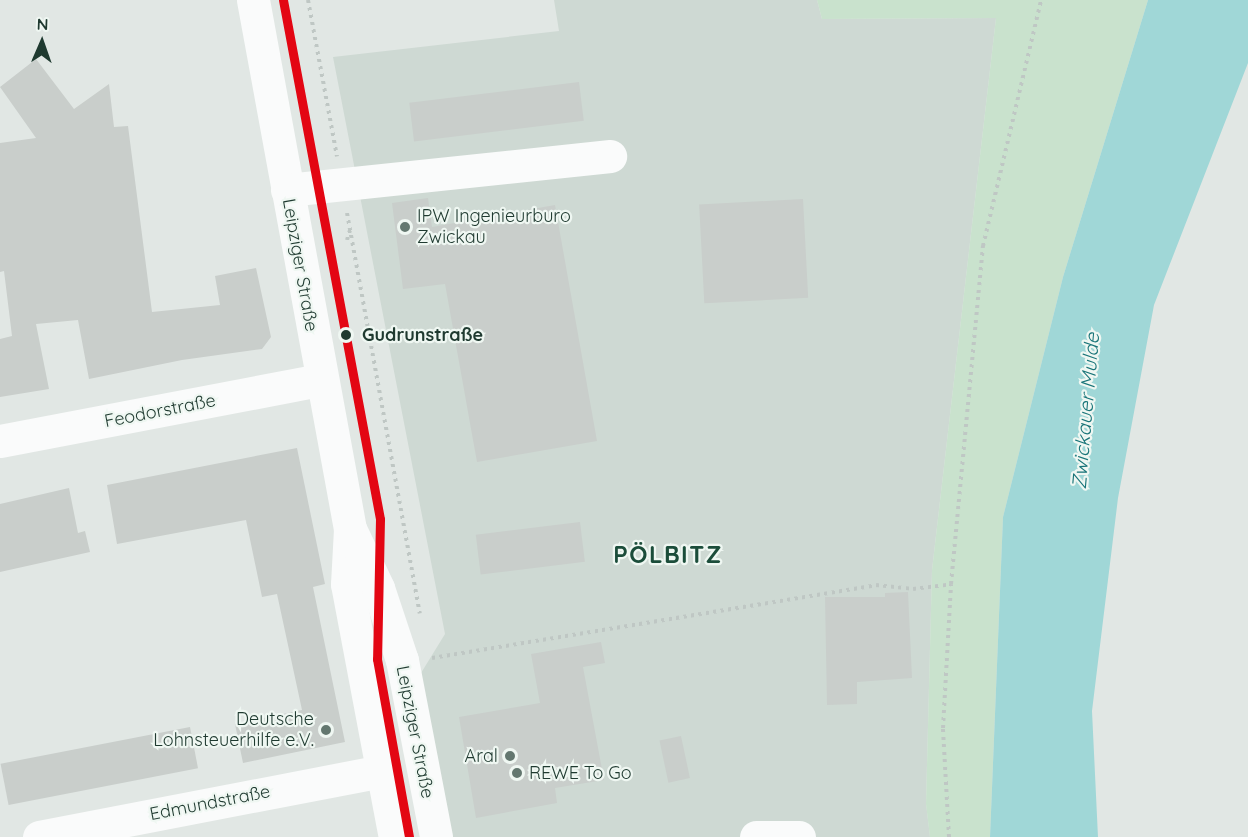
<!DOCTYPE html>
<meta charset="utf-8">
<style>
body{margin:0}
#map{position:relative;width:1248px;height:837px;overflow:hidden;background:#e1e7e4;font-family:Quicksand,sans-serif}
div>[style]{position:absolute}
.built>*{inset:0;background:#ced9d3}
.green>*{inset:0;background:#c9e2cd}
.water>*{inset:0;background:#a0d7d7}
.building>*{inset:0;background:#c9cecb;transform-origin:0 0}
.path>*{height:4px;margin-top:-2px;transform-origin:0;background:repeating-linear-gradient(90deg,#bfc7c4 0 3px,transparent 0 7.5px)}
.minor>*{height:33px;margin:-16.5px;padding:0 16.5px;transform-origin:16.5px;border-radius:16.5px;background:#fafbfb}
.tram-1>*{height:9px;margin:-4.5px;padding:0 4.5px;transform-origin:4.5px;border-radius:4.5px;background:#e30613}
.dots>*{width:16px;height:16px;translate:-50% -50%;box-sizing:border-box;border:3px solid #eff7f2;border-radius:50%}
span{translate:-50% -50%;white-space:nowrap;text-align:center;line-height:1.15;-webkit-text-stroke:4.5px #eff7f2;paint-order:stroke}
.poi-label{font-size:18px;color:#1f3a30}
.left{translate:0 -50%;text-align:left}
.right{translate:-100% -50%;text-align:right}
.street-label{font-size:18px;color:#1f3a30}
.stop-label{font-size:18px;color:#1f3a30;font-weight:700}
.water-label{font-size:20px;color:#187478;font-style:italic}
.district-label{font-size:24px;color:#1b4d3a;font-weight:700;letter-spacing:1.5px}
.north{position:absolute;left:12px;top:12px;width:60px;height:60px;-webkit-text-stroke:4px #eff7f2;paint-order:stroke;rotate:2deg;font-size:16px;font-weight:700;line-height:24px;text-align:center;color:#1f3a30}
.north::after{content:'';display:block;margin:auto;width:21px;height:27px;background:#1f3a30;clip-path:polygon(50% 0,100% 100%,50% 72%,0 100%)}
</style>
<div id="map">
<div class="built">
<i style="clip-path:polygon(554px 0,817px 0,822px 19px,996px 18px,932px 570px,926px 803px,930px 837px,449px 837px,421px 673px,445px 634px,333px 57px,559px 31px)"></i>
</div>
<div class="green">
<i style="clip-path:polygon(817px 0,1148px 0,1063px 277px,1003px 517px,990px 837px,930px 837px,926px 804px,932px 570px,996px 18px,822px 19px)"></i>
</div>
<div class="water">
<i style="clip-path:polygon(1148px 0,1248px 0,1248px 63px,1154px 305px,1118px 498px,1092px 711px,1098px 837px,990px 837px,1003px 517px,1063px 277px)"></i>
</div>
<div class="building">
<i style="clip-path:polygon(36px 59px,74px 109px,109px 84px,114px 127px,128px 126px,152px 312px,220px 305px,215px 276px,256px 268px,271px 337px,262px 349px,182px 360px,89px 379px,78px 320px,36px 324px,49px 389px,0 397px,0 339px,12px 336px,4px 271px,0 272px,0 143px,36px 138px,0 87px)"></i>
<i style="left:579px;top:82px;width:39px;height:171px;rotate:83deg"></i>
<i style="clip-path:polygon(428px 198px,432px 227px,555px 205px,597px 441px,477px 462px,445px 284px,403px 289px,392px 203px)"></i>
<i style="left:803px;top:199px;width:99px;height:104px;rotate:87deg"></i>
<i style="clip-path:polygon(297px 448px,325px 584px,313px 587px,345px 742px,243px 763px,235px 724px,302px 710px,277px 594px,262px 597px,246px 520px,117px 544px,107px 485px)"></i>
<i style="clip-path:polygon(69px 488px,78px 533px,85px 531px,90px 552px,0 572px,0 504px)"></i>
<i style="left:580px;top:522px;width:40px;height:105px;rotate:83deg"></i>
<i style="clip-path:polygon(908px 592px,912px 678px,857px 682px,857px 704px,827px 705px,825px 597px,885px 597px,885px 593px)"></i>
<i style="clip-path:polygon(601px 642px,605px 663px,583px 667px,604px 780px,555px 788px,557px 803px,476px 818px,459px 717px,540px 703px,531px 654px)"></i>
<i style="left:190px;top:727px;width:42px;height:193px;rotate:79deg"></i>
<i style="left:681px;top:736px;width:43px;height:22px;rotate:78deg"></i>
</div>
<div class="path">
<i style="left:308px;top:0;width:159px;rotate:79.5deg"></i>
<i style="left:347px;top:213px;width:407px;rotate:79.7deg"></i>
<i style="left:347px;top:240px;width:10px;rotate:-73deg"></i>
<i style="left:432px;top:658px;width:450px;rotate:-9.3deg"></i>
<i style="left:876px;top:585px;width:37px;rotate:6deg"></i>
<i style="left:913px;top:589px;width:38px;rotate:-7deg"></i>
<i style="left:949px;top:837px;width:109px;rotate:-93.2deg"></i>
<i style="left:943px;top:728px;width:144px;rotate:-86.8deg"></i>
<i style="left:951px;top:584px;width:340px;rotate:-84.6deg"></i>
<i style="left:983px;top:246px;width:253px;rotate:-76.7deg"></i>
</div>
<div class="minor">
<i style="left:253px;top:0;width:538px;rotate:79.61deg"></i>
<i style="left:350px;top:529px;width:55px;rotate:93.1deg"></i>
<i style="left:347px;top:584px;width:258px;rotate:79.3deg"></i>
<i style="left:287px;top:190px;width:325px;rotate:-6deg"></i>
<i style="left:0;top:441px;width:326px;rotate:-10.8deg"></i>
<i style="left:352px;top:533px;width:61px;rotate:64.7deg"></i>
<i style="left:378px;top:588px;width:76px;rotate:71.6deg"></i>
<i style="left:402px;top:660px;width:180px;rotate:79.1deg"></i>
<i style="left:39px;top:837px;width:348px;rotate:-10.9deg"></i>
<i style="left:756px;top:837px;width:43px"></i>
</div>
<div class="tram-1">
<i style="left:283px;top:0;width:528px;rotate:79.41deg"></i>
<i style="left:380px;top:519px;width:140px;rotate:91.2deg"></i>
<i style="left:377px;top:659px;width:181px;rotate:79.8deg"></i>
</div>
<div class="dots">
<i style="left:405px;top:227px;background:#63776f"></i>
<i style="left:346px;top:335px;background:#1f3a30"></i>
<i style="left:326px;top:730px;background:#63776f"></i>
<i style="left:510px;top:756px;background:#63776f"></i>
<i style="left:517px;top:773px;background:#63776f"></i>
</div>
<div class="poi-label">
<span class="left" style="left:417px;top:227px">IPW Ingenieurburo<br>Zwickau</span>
<span class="right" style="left:314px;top:730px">Deutsche<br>Lohnsteuerhilfe e.V.</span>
<span class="right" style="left:498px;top:756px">Aral</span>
<span class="left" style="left:529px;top:773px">REWE To Go</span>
</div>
<div class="street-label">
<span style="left:300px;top:265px;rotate:80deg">Leipziger Straße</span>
<span style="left:160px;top:411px;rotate:-11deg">Feodorstraße</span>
<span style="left:415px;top:732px;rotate:79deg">Leipziger Straße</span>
<span style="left:210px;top:803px;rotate:-11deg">Edmundstraße</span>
</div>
<div class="stop-label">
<span class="left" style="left:362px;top:335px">Gudrunstraße</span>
</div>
<div class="water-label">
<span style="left:1085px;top:411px;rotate:-85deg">Zwickauer Mulde</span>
</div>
<div class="district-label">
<span style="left:668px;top:555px">PÖLBITZ</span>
</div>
<div class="north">N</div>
</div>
